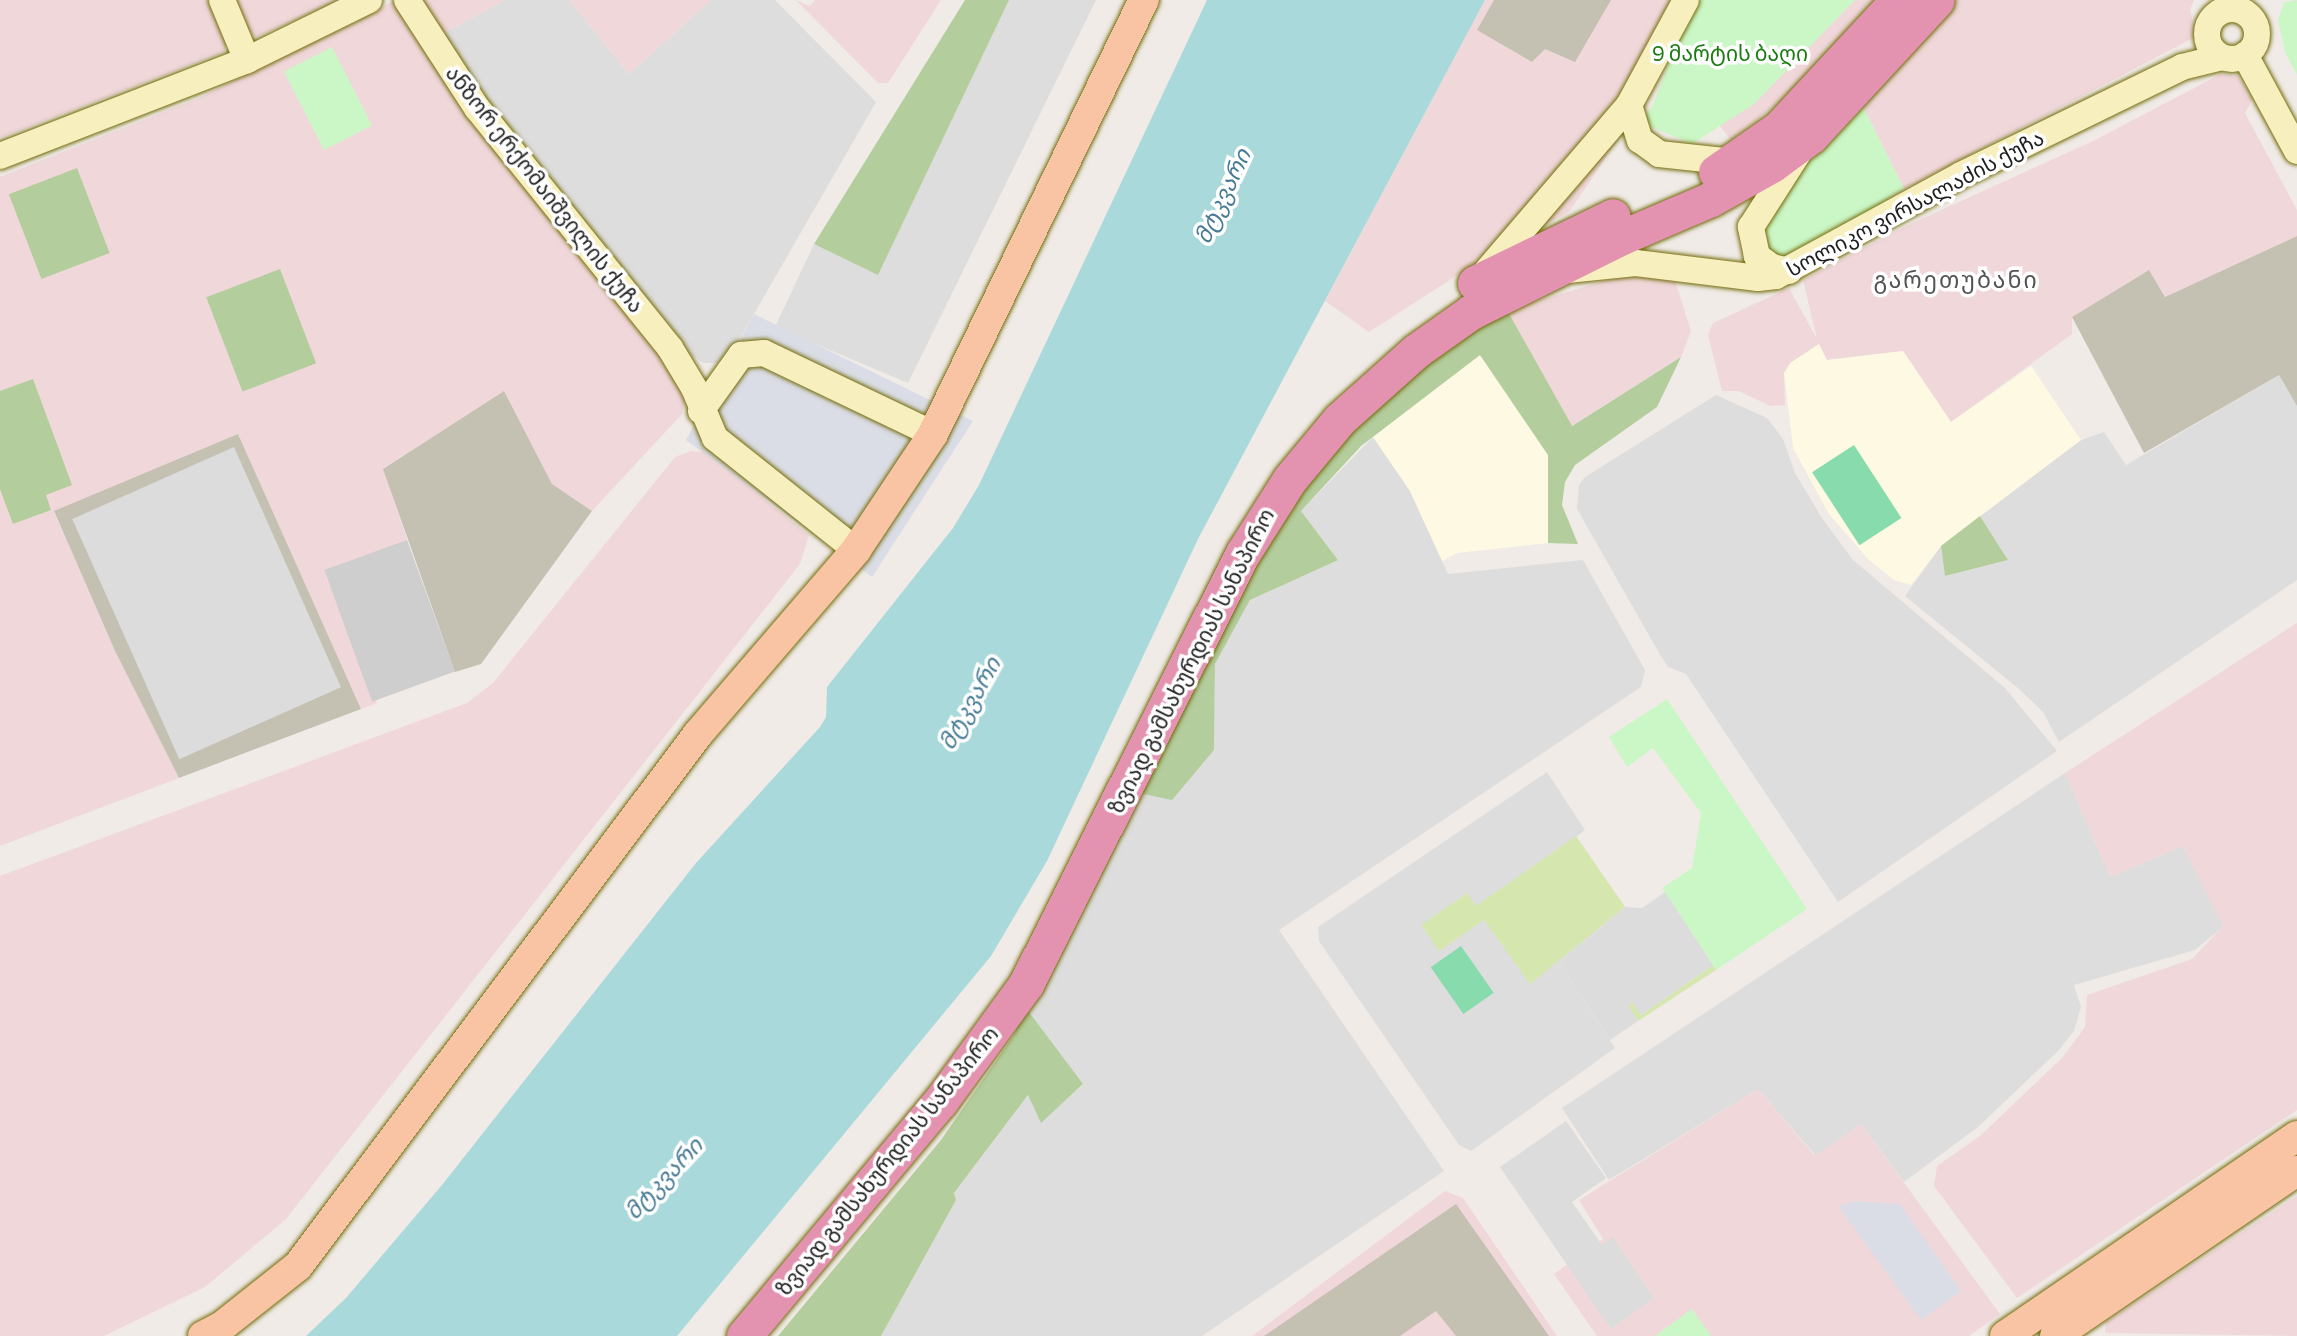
<!DOCTYPE html>
<meta charset="utf-8">
<style>
body{margin:0}
#map{position:relative;width:2297px;height:1336px;overflow:hidden;background:#f0ebe7;font-family:Commissioner,"Noto Sans Georgian",sans-serif}
div>[style]{position:absolute}
.residential>*{inset:0;background:#dedddd}
.commercial>*{inset:0;background:#f0d7da}
.education>*{inset:0;background:#fef9e2}
.religious>*{inset:0;background:#cecece;transform-origin:0 0}
.construction>*{inset:0;background:#c4c1b2}
.grass>*{inset:0;background:#d5e7af}
.forest>*{inset:0;background:#b4cd9d;transform-origin:0 0}
.park>*{inset:0;background:#cbf7c6;transform-origin:0 0}
.pitch>*{inset:0;background:#88dbac;transform-origin:0 0}
.parking>*{inset:0;background:#dcdcdc;transform-origin:0 0}
.plaza>*{inset:0;background:#dbdde6}
.water>*{inset:0;background:#a9d9db}
.roads{filter:drop-shadow(0 0 2px #736c0a) drop-shadow(0 0 2px #736c0a)}
.secondary>*{height:26px;margin:-13px;padding:0 13px;transform-origin:13px;border-radius:13px;background:#f7efbe}
.secondary>.ring{margin:-13px;padding:0;box-sizing:content-box;background:none;border:26px solid #f7efbe;border-radius:50%}
.primary>*{height:30px;margin:-15px;padding:0 15px;transform-origin:15px;border-radius:15px;background:#f8c4a4}
.highway>*{height:35px;margin:-17.5px;padding:0 17.5px;transform-origin:17.5px;border-radius:17.5px;background:#e392b0}
span{translate:-50% -50%;white-space:nowrap;text-align:center;line-height:1.15;-webkit-text-stroke:7px #fff;paint-order:stroke}
.park-label{font-size:21px;color:#1b7b11}
.street-label{font-size:21px;color:#202020}
.water-label{font-size:23px;color:#477b95;font-style:italic}
.neighbourhood-label{font-size:23px;color:#535353;letter-spacing:2px}
</style>
<div id="map">
<div class="residential">
<i style="clip-path:polygon(505px 0,569px 0,629px 74px,711px 0,775px 0,876px 102px,731px 354px,717px 363px,704px 363px,681px 350px,549px 189px,442px 34px)"></i>
<i style="clip-path:polygon(1009px 0,1096px 0,908px 383px,775px 327px,814px 244px,878px 274px)"></i>
<i style="clip-path:polygon(2279px 375px,2297px 406px,2297px 580px,2059px 742px,2043px 712px,2019px 689px,1905px 596px,1941px 546px,1945px 576px,2008px 560px,1980px 516px,2081px 440px,2104px 432px,2126px 465px)"></i>
<i style="clip-path:polygon(1716px 395px,1767px 418px,1783px 439px,1795px 473px,1822px 518px,1853px 560px,2005px 688px,2057px 751px,1838px 902px,1686px 674px,1668px 667px,1659px 653px,1577px 509px,1579px 485px,1585px 477px)"></i>
<i style="clip-path:polygon(1373px 437px,1410px 491px,1448px 574px,1583px 560px,1645px 670px,1641px 687px,1279px 930px,1444px 1171px,1202px 1336px,881px 1336px,956px 1200px,954px 1193px,1029px 1094px,1041px 1122px,1083px 1085px,1026px 1008px,1134px 792px,1214px 751px,1215px 664px,1250px 600px,1338px 560px,1301px 511px)"></i>
<i style="clip-path:polygon(1547px 772px,1585px 830px,1576px 837px,1625px 907px,1559px 963px,1615px 1048px,1471px 1151px,1459px 1145px,1319px 941px,1318px 927px)"></i>
<i style="clip-path:polygon(2065px 773px,2110px 877px,2183px 846px,2224px 926px,2195px 950px,2074px 985px,2081px 1007px,2074px 1031px,2058px 1051px,1978px 1127px,1904px 1182px,1861px 1124px,1816px 1156px,1758px 1089px,1609px 1180px,1562px 1108px)"></i>
</div>
<div class="commercial">
<i style="clip-path:polygon(0 0,210px 0,227px 42px,224px 52px,0 138px)"></i>
<i style="clip-path:polygon(233px 0,338px 0,257px 37px,246px 31px)"></i>
<i style="clip-path:polygon(420px 0,505px 0,442px 34px)"></i>
<i style="clip-path:polygon(569px 0,711px 0,629px 74px)"></i>
<i style="clip-path:polygon(796px 0,810px 6px,815px 0,941px 0,888px 83px,878px 83px)"></i>
<i style="clip-path:polygon(1485px 0,1675px 0,1624px 131px,1569px 212px,1481px 260px,1369px 332px,1325px 301px)"></i>
<i style="clip-path:polygon(1816px 0,1874px 0,1781px 101px,1731px 140px,1711px 115px)"></i>
<i style="clip-path:polygon(1957px 0,2194px 0,2190px 10px,2197px 36px,1904px 189px,1863px 107px)"></i>
<i style="clip-path:polygon(394px 1px,678px 375px,686px 398px,682px 414px,592px 511px,552px 484px,504px 391px,384px 468px,407px 540px,325px 573px,377px 703px,361px 709px,238px 434px,54px 512px,115px 651px,179px 778px,0 846px,0 177px,199px 98px)"></i>
<i style="clip-path:polygon(2221px 74px,2237px 75px,2253px 98px,2245px 113px,2297px 210px,2297px 236px,2165px 297px,2149px 270px,2072px 317px,2072px 334px,1951px 422px,1903px 351px,1826px 360px,1819px 344px,1784px 373px,1785px 405px,1771px 406px,1738px 391px,1722px 391px,1708px 335px,1713px 323px,1789px 288px,1817px 339px,1803px 280px,1904px 227px,2093px 141px)"></i>
<i style="clip-path:polygon(1647px 268px,1673px 274px,1691px 331px,1681px 357px,1571px 426px,1507px 310px)"></i>
<i style="clip-path:polygon(691px 451px,706px 452px,809px 535px,800px 564px,286px 1219px,205px 1287px,104px 1336px,0 1336px,0 876px,467px 703px,493px 683px,675px 457px)"></i>
<i style="clip-path:polygon(2297px 623px,2297px 1110px,2017px 1298px,1934px 1186px,1937px 1166px,1980px 1136px,2063px 1057px,2085px 1027px,2087px 995px,2192px 959px,2223px 926px,2183px 846px,2110px 877px,2065px 773px)"></i>
<i style="clip-path:polygon(1758px 1089px,1815px 1156px,1861px 1124px,2000px 1314px,1969px 1336px,1597px 1336px,1554px 1274px,1603px 1239px,1579px 1200px)"></i>
<i style="clip-path:polygon(1445px 1191px,1463px 1198px,1557px 1336px,1252px 1336px)"></i>
<i style="clip-path:polygon(2297px 1196px,2297px 1336px,2105px 1333px,2106px 1322px)"></i>
</div>
<div class="education">
<i style="clip-path:polygon(1819px 344px,1827px 360px,1903px 351px,1951px 422px,2031px 366px,2081px 440px,1941px 546px,1911px 585px,1894px 580px,1869px 560px,1829px 514px,1793px 448px,1784px 373px,1790px 363px)"></i>
<i style="clip-path:polygon(1480px 355px,1548px 455px,1548px 543px,1457px 553px,1442px 561px,1410px 491px,1373px 437px)"></i>
</div>
<div class="religious">
<i style="left:407px;top:540px;width:140px;height:88px;rotate:70deg"></i>
</div>
<div class="construction">
<i style="clip-path:polygon(1494px 0,1611px 0,1575px 62px,1545px 49px,1532px 62px,1477px 30px)"></i>
<i style="clip-path:polygon(2297px 236px,2297px 406px,2279px 375px,2144px 453px,2072px 317px,2149px 270px,2165px 297px)"></i>
<i style="clip-path:polygon(504px 391px,552px 484px,592px 511px,481px 664px,455px 672px,383px 469px)"></i>
<i style="clip-path:polygon(238px 434px,361px 709px,179px 778px,115px 651px,54px 511px)"></i>
<i style="clip-path:polygon(1456px 1204px,1549px 1336px,1456px 1336px,1436px 1311px,1400px 1336px,1264px 1336px)"></i>
</div>
<div class="grass">
<i style="clip-path:polygon(1576px 836px,1625px 907px,1530px 984px,1484px 920px,1439px 951px,1421px 925px,1467px 893px,1476px 906px)"></i>
<i style="clip-path:polygon(1713px 965px,1716px 970px,1638px 1021px,1628px 1007px,1632px 1001px,1641px 1015px)"></i>
</div>
<div class="forest">
<i style="clip-path:polygon(965px 0,1009px 0,878px 275px,814px 244px)"></i>
<i style="left:77px;top:168px;width:91px;height:73px;rotate:69deg"></i>
<i style="left:280px;top:269px;width:101px;height:79px;rotate:69deg"></i>
<i style="clip-path:polygon(1507px 310px,1572px 426px,1681px 357px,1657px 407px,1575px 465px,1565px 482px,1562px 505px,1578px 544px,1548px 543px,1548px 455px,1480px 355px,1361px 446px,1301px 511px,1338px 560px,1250px 600px,1215px 664px,1214px 750px,1172px 800px,1134px 792px,1285px 505px,1332px 445px,1418px 363px)"></i>
<i style="clip-path:polygon(33px 379px,72px 485px,46px 495px,51px 510px,13px 524px,0 489px,0 391px)"></i>
<i style="clip-path:polygon(1980px 516px,2008px 560px,1945px 576px,1941px 546px)"></i>
<i style="clip-path:polygon(1026px 1008px,1083px 1084px,1041px 1123px,1028px 1095px,954px 1193px,956px 1200px,881px 1336px,778px 1336px,941px 1140px,1014px 1035px)"></i>
</div>
<div class="park">
<i style="clip-path:polygon(1693px 0,1855px 0,1754px 104px,1692px 144px,1640px 122px,1653px 105px)"></i>
<i style="clip-path:polygon(2297px 0,2297px 75px,2285px 52px,2278px 20px,2284px 2px)"></i>
<i style="left:332px;top:47px;width:88px;height:54px;rotate:63deg"></i>
<i style="clip-path:polygon(1863px 107px,1904px 189px,1789px 262px,1768px 256px,1762px 208px)"></i>
<i style="clip-path:polygon(1667px 699px,1807px 909px,1716px 970px,1662px 888px,1692px 868px,1701px 813px,1653px 748px,1627px 767px,1609px 737px)"></i>
<i style="clip-path:polygon(1692px 1309px,1711px 1336px,1655px 1336px)"></i>
</div>
<div class="pitch">
<i style="left:1854px;top:445px;width:87px;height:50px;rotate:57deg"></i>
<i style="left:1461px;top:946px;width:57px;height:37px;rotate:55deg"></i>
</div>
<div class="parking">
<i style="left:234px;top:447px;width:263px;height:177px;rotate:66deg"></i>
<i style="clip-path:polygon(1665px 892px,1713px 965px,1641px 1015px,1631px 1001px,1629px 1007px,1638px 1021px,1610px 1040px,1559px 963px,1625px 907px,1642px 908px)"></i>
<i style="clip-path:polygon(1566px 1121px,1606px 1178px,1572px 1202px,1602px 1245px,1613px 1237px,1654px 1298px,1611px 1329px,1500px 1167px)"></i>
</div>
<div class="plaza">
<i style="clip-path:polygon(754px 314px,973px 421px,872px 577px,686px 440px)"></i>
<i style="clip-path:polygon(1856px 1201px,1900px 1204px,1961px 1291px,1921px 1320px,1838px 1206px)"></i>
</div>
<div class="water">
<i style="clip-path:polygon(1207px 0,1485px 0,1198px 539px,1047px 861px,991px 956px,677px 1336px,306px 1336px,346px 1298px,442px 1185px,696px 863px,820px 727px,826px 717px,827px 687px,953px 528px,979px 485px)"></i>
</div>
<div class="roads">
<div class="secondary">
<i style="left:222px;top:0;width:65px;rotate:67.4deg"></i>
<i style="left:407px;top:0;width:129px;rotate:57.1deg"></i>
<i style="left:477px;top:108px;width:308px;rotate:51.2deg"></i>
<i style="left:670px;top:348px;width:47px;rotate:59deg"></i>
<i style="left:694px;top:388px;width:54px;rotate:67.2deg"></i>
<i style="left:715px;top:438px;width:180px;rotate:38.5deg"></i>
<i class="ring" style="left:2207px;top:9px;width:24px;height:24px"></i>
<i style="left:2245px;top:55px;width:109px;rotate:61.6deg"></i>
<i style="left:1629px;top:105px;width:37px;rotate:73deg"></i>
<i style="left:1640px;top:140px;width:24px;rotate:36deg"></i>
<i style="left:1659px;top:154px;width:75px;rotate:6.1deg"></i>
<i style="left:0;top:156px;width:265px;rotate:-21.2deg"></i>
<i style="left:247px;top:60px;width:136px;rotate:-26.2deg"></i>
<i style="left:1567px;top:270px;width:69px;rotate:-5.8deg"></i>
<i style="left:1636px;top:263px;width:123px;rotate:7deg"></i>
<i style="left:1758px;top:278px;width:18px;rotate:-6deg"></i>
<i style="left:1776px;top:276px;width:211px;rotate:-28.6deg"></i>
<i style="left:1961px;top:175px;width:246px;rotate:-26deg"></i>
<i style="left:2182px;top:67px;width:41px;rotate:-14deg"></i>
<i style="left:1789px;top:271px;width:17px;rotate:-167deg"></i>
<i style="left:1772px;top:267px;width:19px;rotate:-144deg"></i>
<i style="left:1757px;top:256px;width:30px;rotate:-102deg"></i>
<i style="left:1751px;top:227px;width:89px;rotate:-57.4deg"></i>
<i style="left:1486px;top:272px;width:220px;rotate:-49.4deg"></i>
<i style="left:1629px;top:105px;width:119px;rotate:-61.5deg"></i>
<i style="left:701px;top:411px;width:69px;rotate:-54.5deg"></i>
<i style="left:741px;top:355px;width:23px;rotate:-5deg"></i>
<i style="left:764px;top:353px;width:187px;rotate:25.6deg"></i>
</div>
<div class="primary">
<i style="left:203px;top:1336px;width:20px;rotate:-27deg"></i>
<i style="left:221px;top:1327px;width:98px;rotate:-38.4deg"></i>
<i style="left:298px;top:1266px;width:666px;rotate:-53.06deg"></i>
<i style="left:698px;top:734px;width:243px;rotate:-49.3deg"></i>
<i style="left:856px;top:550px;width:139px;rotate:-56.4deg"></i>
<i style="left:933px;top:434px;width:483px;rotate:-64.1deg"></i>
<i style="left:2005px;top:1336px;width:354px;rotate:-34.4deg"></i>
<i style="left:2055px;top:1336px;width:293px;rotate:-34.3deg"></i>
</div>
<div class="highway">
<i style="left:1716px;top:172px;width:77px;rotate:-34.9deg"></i>
<i style="left:1779px;top:128px;width:175px;rotate:-47.1deg"></i>
<i style="left:1475px;top:283px;width:153px;rotate:-25.9deg"></i>
<i style="left:744px;top:1336px;width:305px;rotate:-50.1deg"></i>
<i style="left:940px;top:1102px;width:146px;rotate:-53.9deg"></i>
<i style="left:1026px;top:984px;width:483px;rotate:-63.3deg"></i>
<i style="left:1243px;top:553px;width:88px;rotate:-57.6deg"></i>
<i style="left:1290px;top:479px;width:78px;rotate:-50.2deg"></i>
<i style="left:1340px;top:419px;width:102px;rotate:-41.8deg"></i>
<i style="left:1416px;top:351px;width:67px;rotate:-35.3deg"></i>
<i style="left:1471px;top:312px;width:166px;rotate:-26.4deg"></i>
<i style="left:1620px;top:238px;width:99px;rotate:-23.2deg"></i>
<i style="left:1711px;top:199px;width:71px;rotate:-29.4deg"></i>
<i style="left:1773px;top:164px;width:47px;rotate:-36.4deg"></i>
<i style="left:1811px;top:136px;width:185px;rotate:-47.2deg"></i>
</div>
</div>
<div class="park-label">
<span style="left:1730px;top:53px">9 მარტის ბაღი</span>
</div>
<div class="street-label">
<span style="left:545px;top:189px;rotate:52deg">ანზორ ერქომაიშვილის ქუჩა</span>
<span style="left:1915px;top:203px;rotate:-28deg">სოლიკო ვირსალაძის ქუჩა</span>
<span style="left:1191px;top:661px;rotate:-63deg">ზვიად გამსახურდიას სანაპირო</span>
<span style="left:887px;top:1161px;rotate:-51deg">ზვიად გამსახურდიას სანაპირო</span>
</div>
<div class="water-label">
<span style="left:1222px;top:196px;rotate:-65deg">მტკვარი</span>
<span style="left:969px;top:703px;rotate:-61deg">მტკვარი</span>
<span style="left:663px;top:1178px;rotate:-47deg">მტკვარი</span>
</div>
<div class="neighbourhood-label">
<span style="left:1956px;top:279px">გარეთუბანი</span>
</div>
</div>
